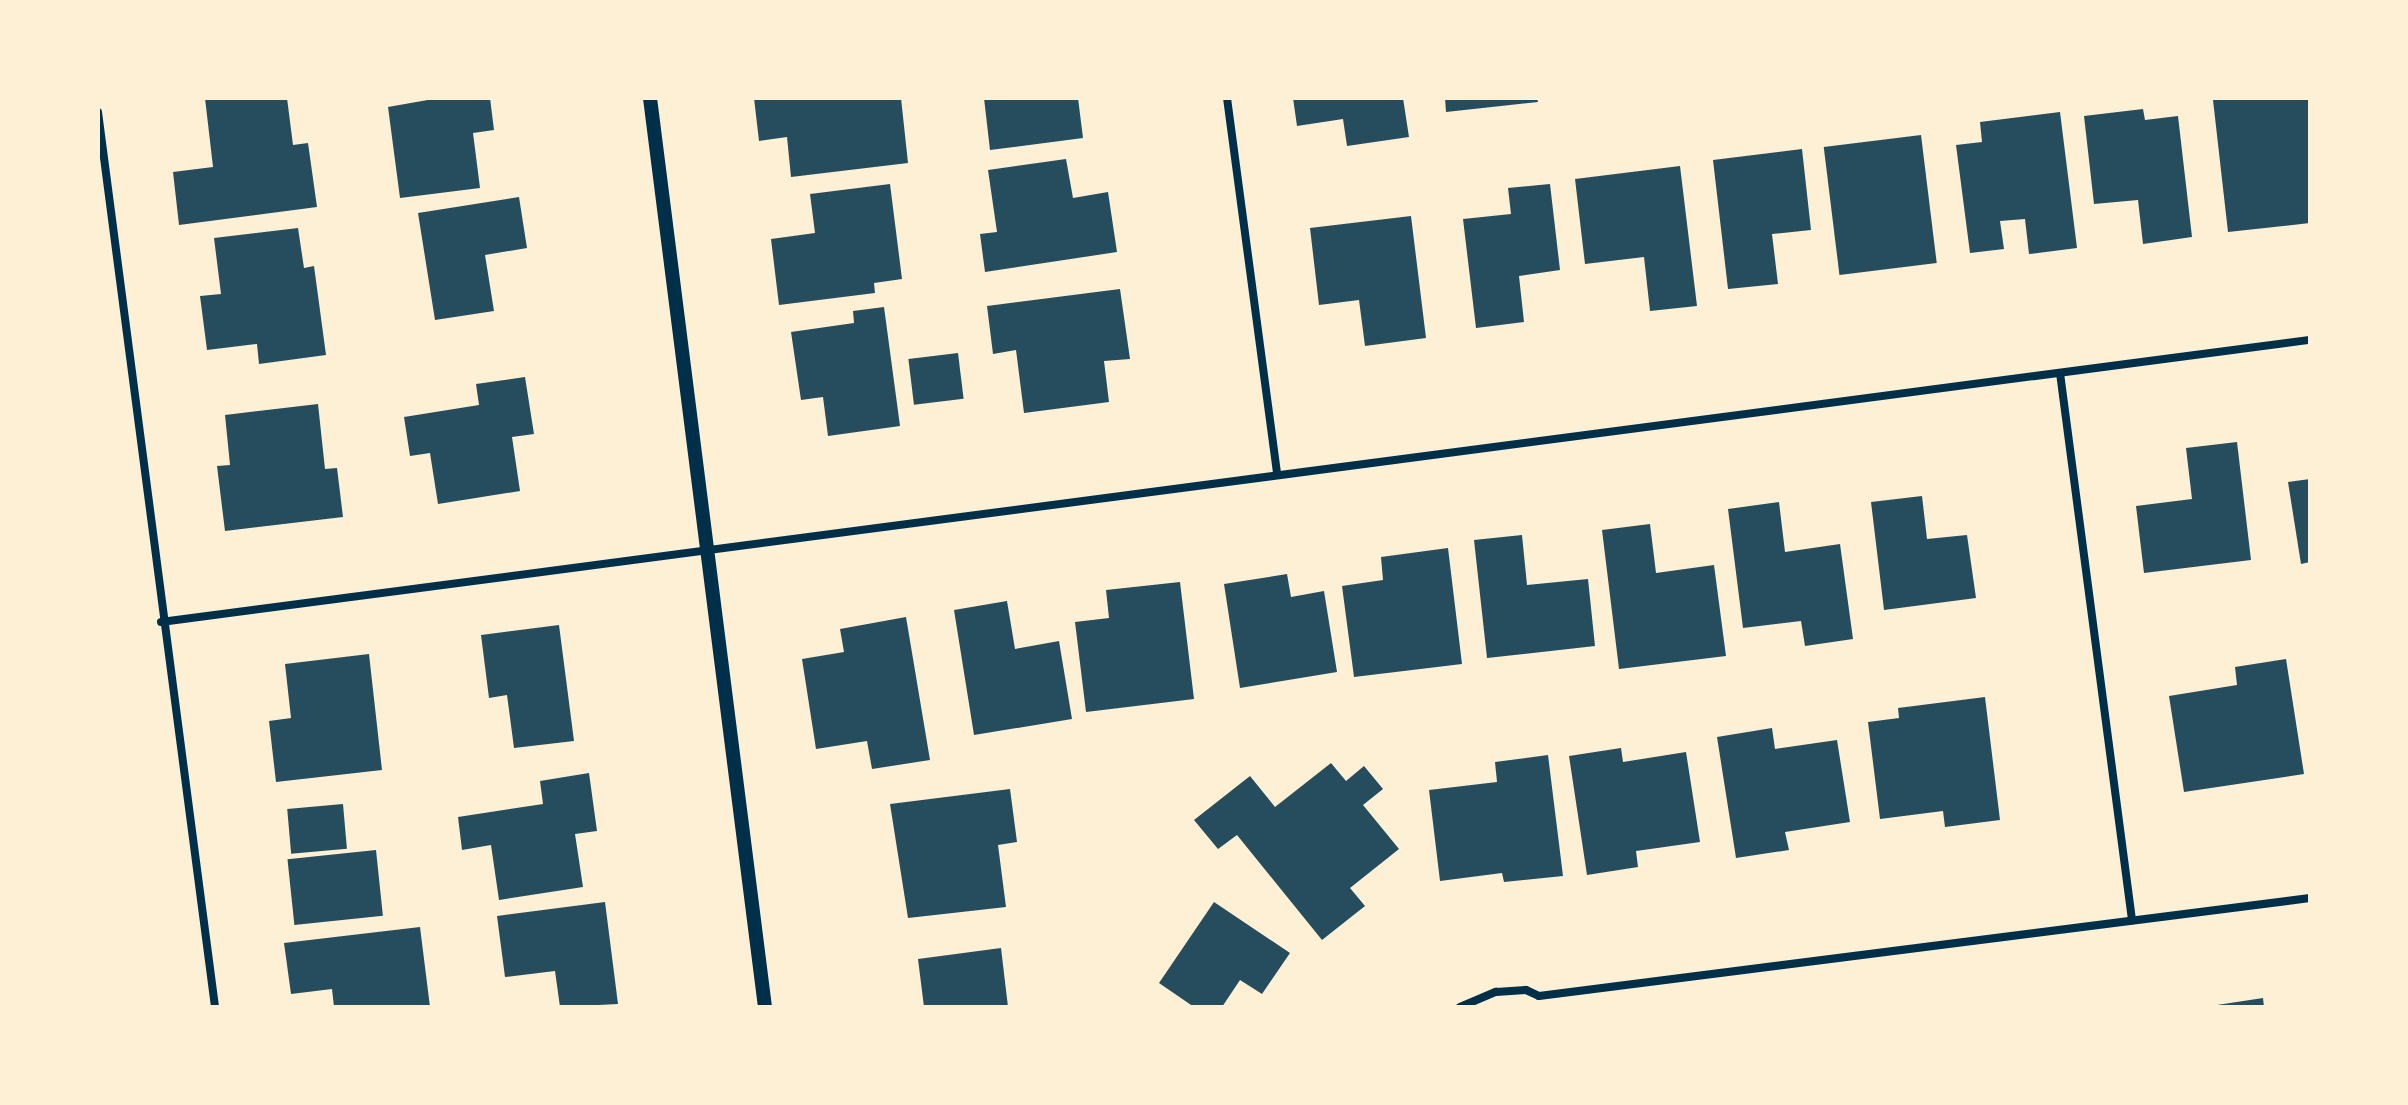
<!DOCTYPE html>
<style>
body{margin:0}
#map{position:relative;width:2408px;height:1105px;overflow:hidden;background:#fdf0d5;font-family:"IBM Plex Sans",sans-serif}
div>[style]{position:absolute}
.building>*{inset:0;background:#264d5e;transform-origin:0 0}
.minor>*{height:8px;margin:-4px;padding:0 4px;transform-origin:4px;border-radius:4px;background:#003049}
.tertiary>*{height:14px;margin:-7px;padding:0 7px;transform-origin:7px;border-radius:7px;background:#003049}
span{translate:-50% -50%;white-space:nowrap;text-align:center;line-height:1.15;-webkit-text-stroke:6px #fdf0d5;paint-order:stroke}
.frame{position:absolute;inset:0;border:100px solid #fdf0d5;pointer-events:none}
</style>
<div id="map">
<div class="building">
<i style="clip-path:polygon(205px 98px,287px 98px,293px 145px,308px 143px,317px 207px,179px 225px,173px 172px,213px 167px)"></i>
<i style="clip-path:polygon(439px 98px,490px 98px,494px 130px,473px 133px,480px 188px,400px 198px,388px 107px)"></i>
<i style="clip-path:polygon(754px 98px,901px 98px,908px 163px,791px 177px,787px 137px,759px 141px)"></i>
<i style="clip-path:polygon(984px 98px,1078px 98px,1083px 138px,990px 150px)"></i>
<i style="clip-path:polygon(1293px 98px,1403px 98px,1409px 137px,1347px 146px,1343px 119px,1297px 126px)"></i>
<i style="clip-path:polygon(1445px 98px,1537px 98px,1538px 102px,1446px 112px)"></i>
<i style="clip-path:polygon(2310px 98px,2310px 223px,2228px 232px,2213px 100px)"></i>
<i style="clip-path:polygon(2143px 109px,2145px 120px,2178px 116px,2192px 237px,2143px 244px,2138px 200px,2094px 204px,2084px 116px)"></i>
<i style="clip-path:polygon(2060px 112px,2077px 248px,2029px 254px,2025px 219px,2000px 221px,2004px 249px,1970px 253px,1956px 145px,1982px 142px,1980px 122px)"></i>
<i style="left:1921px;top:135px;width:129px;height:98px;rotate:83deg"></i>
<i style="clip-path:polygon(1802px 149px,1811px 230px,1772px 234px,1778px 284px,1728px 289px,1713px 160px)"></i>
<i style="clip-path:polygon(1066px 159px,1073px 198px,1108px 192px,1117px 252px,985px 272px,980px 234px,997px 232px,988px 170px)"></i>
<i style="clip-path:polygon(1680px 166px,1697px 306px,1650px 311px,1644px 257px,1585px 264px,1575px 179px)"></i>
<i style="clip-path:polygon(890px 184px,902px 279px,874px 283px,875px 293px,779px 305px,771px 239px,815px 233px,810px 194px)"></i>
<i style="clip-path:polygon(1550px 184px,1560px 270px,1519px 276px,1524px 322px,1476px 328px,1463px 219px,1511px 214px,1508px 188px)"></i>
<i style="clip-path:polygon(519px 197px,527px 248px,485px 255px,494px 311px,435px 320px,418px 213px)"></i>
<i style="clip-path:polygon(1411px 216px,1426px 338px,1365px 346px,1359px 300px,1319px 305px,1310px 228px)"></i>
<i style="clip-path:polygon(298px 228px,304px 268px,314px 266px,326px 355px,259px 364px,257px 344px,207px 350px,200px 296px,221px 294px,214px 238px)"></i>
<i style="clip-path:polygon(1120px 289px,1130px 359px,1104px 361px,1109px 402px,1024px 413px,1016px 350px,993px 354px,987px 306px)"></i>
<i style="clip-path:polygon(884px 307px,900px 426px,828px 436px,823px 397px,801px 400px,791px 332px,854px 323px,853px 311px)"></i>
<i style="left:958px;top:353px;width:46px;height:50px;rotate:83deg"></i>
<i style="clip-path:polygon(525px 377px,534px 434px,512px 437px,520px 491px,438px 504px,430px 453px,410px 456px,404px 417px,479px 405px,476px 384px)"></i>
<i style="clip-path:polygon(318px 404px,325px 469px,337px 468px,343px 517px,225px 531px,217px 466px,230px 465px,225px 415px)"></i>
<i style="clip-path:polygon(2237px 442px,2251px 560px,2144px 573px,2136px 506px,2192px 499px,2186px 448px)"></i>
<i style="clip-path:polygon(2310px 479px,2310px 562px,2301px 564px,2288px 482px)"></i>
<i style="clip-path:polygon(1922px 496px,1927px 539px,1967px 535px,1976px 598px,1884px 610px,1871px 502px)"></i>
<i style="clip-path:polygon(1779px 502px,1785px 552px,1840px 544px,1853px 639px,1805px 646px,1801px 621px,1743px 628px,1728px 509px)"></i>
<i style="clip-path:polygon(1650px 524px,1656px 573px,1714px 565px,1726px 656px,1619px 669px,1602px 530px)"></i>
<i style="clip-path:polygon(1522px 535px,1527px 585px,1588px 579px,1595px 646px,1487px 658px,1474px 540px)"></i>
<i style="clip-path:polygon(1448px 548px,1462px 664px,1354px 677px,1342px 586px,1383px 580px,1381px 557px)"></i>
<i style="clip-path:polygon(1287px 574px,1291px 597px,1324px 591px,1337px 672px,1240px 688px,1224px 584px)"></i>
<i style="clip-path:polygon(1180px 582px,1194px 699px,1086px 712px,1075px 622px,1109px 618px,1106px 590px)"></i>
<i style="clip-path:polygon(1007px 601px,1015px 649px,1059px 641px,1072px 719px,974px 735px,954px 610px)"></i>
<i style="clip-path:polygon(906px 617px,930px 760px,872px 769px,867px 741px,816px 749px,802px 659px,844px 652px,840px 629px)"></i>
<i style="clip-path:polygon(559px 625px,574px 741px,514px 748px,507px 695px,489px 698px,481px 635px)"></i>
<i style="clip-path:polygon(369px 654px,382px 770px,276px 782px,269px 721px,291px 718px,285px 664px)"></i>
<i style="clip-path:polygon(2286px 659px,2304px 774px,2184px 792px,2169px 696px,2237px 685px,2235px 667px)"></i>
<i style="clip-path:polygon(1985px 697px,2000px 820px,1945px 827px,1943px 811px,1880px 819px,1868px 722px,1899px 718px,1898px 708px)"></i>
<i style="clip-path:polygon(1772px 728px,1775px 749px,1837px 740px,1850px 822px,1785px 832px,1789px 850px,1736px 858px,1717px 737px)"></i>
<i style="clip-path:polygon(1621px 748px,1623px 762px,1686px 752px,1700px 842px,1636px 851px,1638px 867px,1587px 875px,1569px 756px)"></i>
<i style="clip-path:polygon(1548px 755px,1563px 876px,1504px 882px,1502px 873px,1440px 881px,1429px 790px,1497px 782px,1495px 762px)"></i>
<i style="clip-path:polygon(1331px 763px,1346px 781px,1364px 766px,1383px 789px,1363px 805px,1399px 849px,1350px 888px,1365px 906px,1322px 940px,1237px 835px,1218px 849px,1194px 820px,1250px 776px,1275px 807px)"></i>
<i style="clip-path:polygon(589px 773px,597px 831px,575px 834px,583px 887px,499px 900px,491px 845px,462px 850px,458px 817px,543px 804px,540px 781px)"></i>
<i style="clip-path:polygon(1010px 789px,1017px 842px,998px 845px,1006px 907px,908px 918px,890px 804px)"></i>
<i style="left:343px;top:804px;width:45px;height:56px;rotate:85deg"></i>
<i style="left:376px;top:850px;width:66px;height:89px;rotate:84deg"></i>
<i style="clip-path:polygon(605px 902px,618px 1004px,560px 1007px,555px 971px,505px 977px,497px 916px)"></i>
<i style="clip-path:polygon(1214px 902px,1290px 953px,1262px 994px,1240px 980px,1222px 1007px,1194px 1007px,1159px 983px)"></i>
<i style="clip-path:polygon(420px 927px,430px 1007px,334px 1007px,332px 989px,291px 994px,284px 943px)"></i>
<i style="clip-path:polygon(1001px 948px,1008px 1007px,924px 1007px,918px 959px)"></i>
<i style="clip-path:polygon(2263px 998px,2264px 1007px,2217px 1007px,2217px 1005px)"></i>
</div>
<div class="minor">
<i style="left:1227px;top:98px;width:379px;rotate:82.4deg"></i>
<i style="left:98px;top:112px;width:903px;rotate:82.55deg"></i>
<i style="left:2060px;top:373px;width:552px;rotate:82.5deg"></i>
<i style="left:161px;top:622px;width:2167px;rotate:-7.48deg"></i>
<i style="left:1460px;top:1007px;width:39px;rotate:-23deg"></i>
<i style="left:1496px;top:992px;width:30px;rotate:-4deg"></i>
<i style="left:1526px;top:990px;width:14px;rotate:25deg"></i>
<i style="left:1539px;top:996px;width:777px;rotate:-7.24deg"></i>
</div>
<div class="tertiary">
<i style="left:650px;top:98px;width:916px;rotate:82.79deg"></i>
</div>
<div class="frame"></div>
</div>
